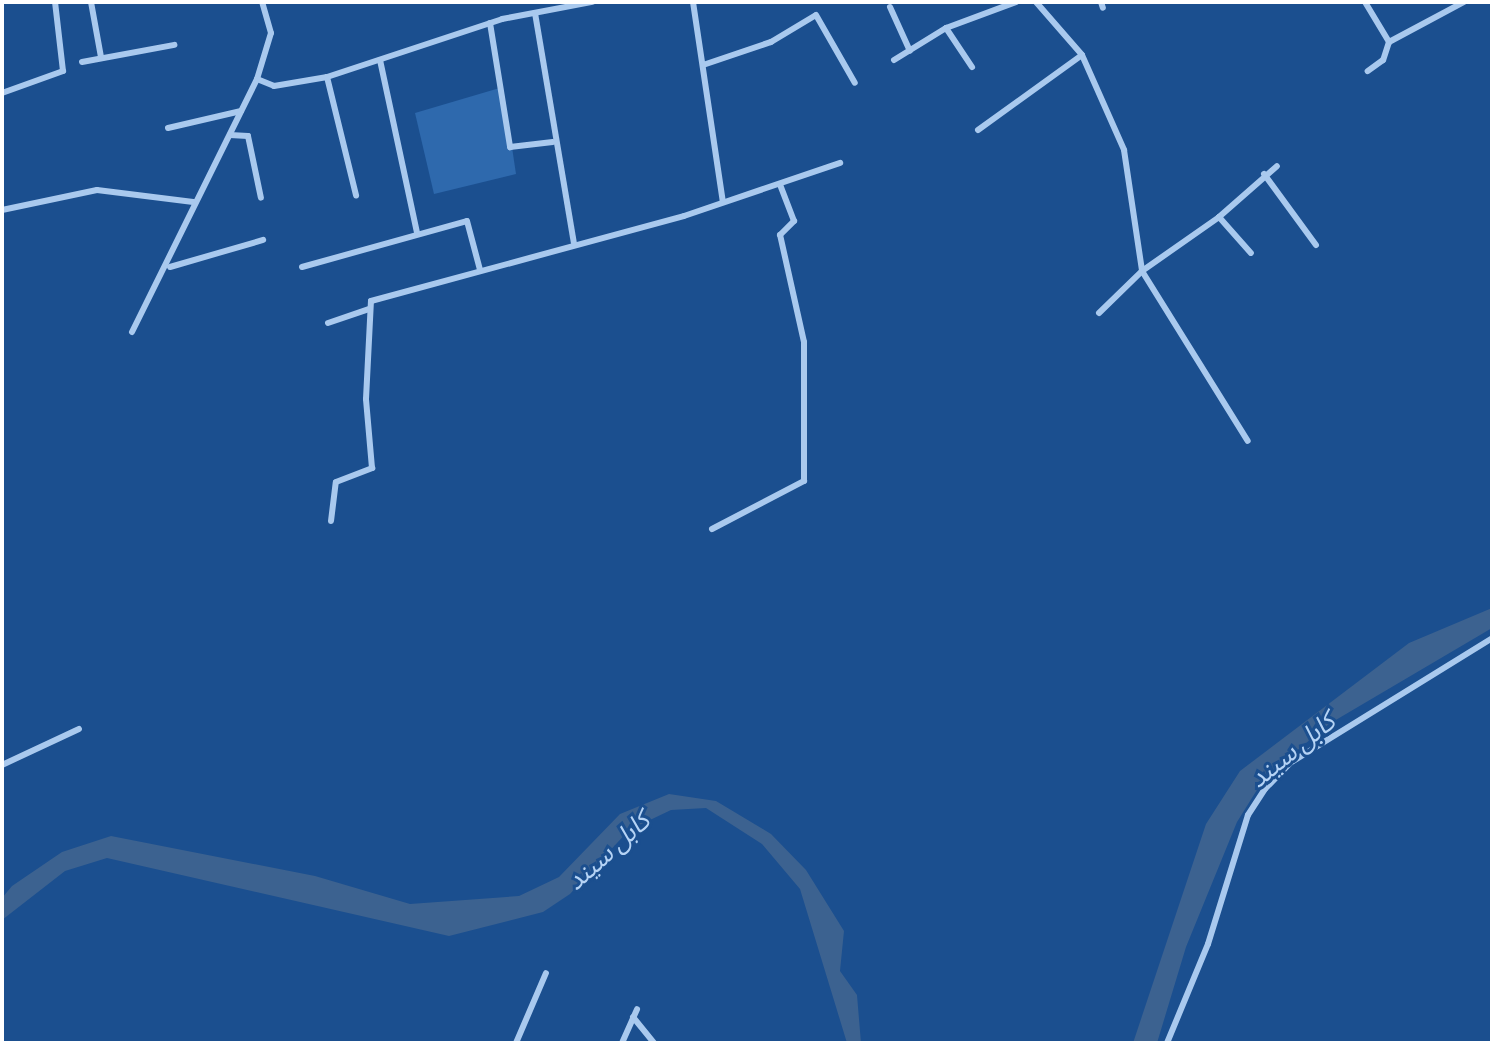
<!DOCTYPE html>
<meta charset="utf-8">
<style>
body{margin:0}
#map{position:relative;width:1494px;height:1045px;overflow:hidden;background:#1b4f8f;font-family:Commissioner,"Noto Sans Arabic",sans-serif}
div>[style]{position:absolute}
.green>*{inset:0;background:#2e69ad}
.water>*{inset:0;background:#3c6290}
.street>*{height:6px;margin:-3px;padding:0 3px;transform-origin:3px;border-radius:3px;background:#a9c9ee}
span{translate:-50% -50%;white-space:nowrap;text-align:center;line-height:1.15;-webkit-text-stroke:6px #1b4f8f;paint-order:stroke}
.water-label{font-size:26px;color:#b5d3f5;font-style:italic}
.frame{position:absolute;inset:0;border:4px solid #fff;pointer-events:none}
</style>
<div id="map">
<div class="green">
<i style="clip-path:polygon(503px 87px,516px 174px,434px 194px,415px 113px)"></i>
</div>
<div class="water">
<i style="clip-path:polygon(1492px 608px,1492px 628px,1329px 724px,1265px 777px,1237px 822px,1186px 947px,1157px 1043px,1133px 1043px,1206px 824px,1240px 771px,1409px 643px)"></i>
<i style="clip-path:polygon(669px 794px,716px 801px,771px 834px,806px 870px,844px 931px,840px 971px,857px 995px,861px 1043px,847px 1043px,800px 889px,762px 844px,706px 808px,671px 810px,629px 830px,570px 894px,543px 912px,449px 936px,107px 858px,65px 871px,2px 920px,2px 898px,12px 886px,62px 852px,111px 836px,315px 876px,410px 904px,519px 896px,559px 877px,620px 814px)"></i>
</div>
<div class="street">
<i style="left:91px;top:2px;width:56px;rotate:79.7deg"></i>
<i style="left:693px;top:2px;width:202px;rotate:81.5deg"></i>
<i style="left:1036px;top:2px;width:70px;rotate:49deg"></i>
<i style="left:1082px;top:55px;width:104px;rotate:66.1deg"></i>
<i style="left:1124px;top:150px;width:122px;rotate:81.5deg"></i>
<i style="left:1142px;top:271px;width:200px;rotate:58.1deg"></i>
<i style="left:1101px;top:2px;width:6px;rotate:72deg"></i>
<i style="left:1365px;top:2px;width:47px;rotate:59deg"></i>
<i style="left:1389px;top:42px;width:19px;rotate:108deg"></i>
<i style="left:1383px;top:60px;width:19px;rotate:144deg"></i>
<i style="left:890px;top:7px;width:48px;rotate:65.6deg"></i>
<i style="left:535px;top:13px;width:233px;rotate:80.4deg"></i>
<i style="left:490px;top:23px;width:126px;rotate:80.8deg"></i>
<i style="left:510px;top:147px;width:43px;rotate:-6.6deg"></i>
<i style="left:946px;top:28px;width:47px;rotate:56.3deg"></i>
<i style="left:1389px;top:42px;width:85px;rotate:-28.1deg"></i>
<i style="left:380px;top:60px;width:176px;rotate:77.9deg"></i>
<i style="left:894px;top:60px;width:61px;rotate:-31.6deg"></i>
<i style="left:946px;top:28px;width:75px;rotate:-20.4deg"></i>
<i style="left:82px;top:62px;width:94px;rotate:-10.5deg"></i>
<i style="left:703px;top:65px;width:72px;rotate:-18.7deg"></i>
<i style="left:771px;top:42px;width:52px;rotate:-31deg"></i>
<i style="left:816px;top:15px;width:78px;rotate:60.2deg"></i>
<i style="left:327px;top:77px;width:122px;rotate:76.2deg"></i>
<i style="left:257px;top:79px;width:18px;rotate:22deg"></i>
<i style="left:274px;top:86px;width:54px;rotate:-9.6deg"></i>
<i style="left:327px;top:77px;width:184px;rotate:-18.3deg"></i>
<i style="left:502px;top:19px;width:92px;rotate:-10.7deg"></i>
<i style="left:2px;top:93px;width:65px;rotate:-19.8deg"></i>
<i style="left:63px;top:71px;width:69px;rotate:-96.6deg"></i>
<i style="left:168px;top:128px;width:75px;rotate:-13.1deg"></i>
<i style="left:978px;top:130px;width:128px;rotate:-35.8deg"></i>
<i style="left:230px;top:135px;width:18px;rotate:3deg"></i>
<i style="left:248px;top:136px;width:63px;rotate:78.2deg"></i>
<i style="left:1264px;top:174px;width:88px;rotate:53.8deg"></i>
<i style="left:2px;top:210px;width:97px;rotate:-11.9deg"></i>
<i style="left:97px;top:190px;width:97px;rotate:7.1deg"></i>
<i style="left:1219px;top:217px;width:77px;rotate:-41.3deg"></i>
<i style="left:170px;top:267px;width:97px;rotate:-16.2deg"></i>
<i style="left:302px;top:267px;width:171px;rotate:-15.6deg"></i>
<i style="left:467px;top:221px;width:51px;rotate:75.1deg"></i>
<i style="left:1099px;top:313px;width:60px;rotate:-44.3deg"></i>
<i style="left:1142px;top:271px;width:94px;rotate:-35deg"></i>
<i style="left:1219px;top:217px;width:48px;rotate:48.4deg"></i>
<i style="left:328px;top:323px;width:43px;rotate:-18.9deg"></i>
<i style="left:132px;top:332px;width:282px;rotate:-63.7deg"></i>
<i style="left:257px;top:79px;width:48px;rotate:-73.1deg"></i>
<i style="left:271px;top:33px;width:32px;rotate:-106deg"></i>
<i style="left:331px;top:521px;width:39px;rotate:-83deg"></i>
<i style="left:336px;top:482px;width:39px;rotate:-21deg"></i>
<i style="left:372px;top:468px;width:69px;rotate:-95deg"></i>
<i style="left:366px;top:399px;width:98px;rotate:-87.1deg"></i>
<i style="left:371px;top:301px;width:324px;rotate:-15.2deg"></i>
<i style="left:684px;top:216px;width:165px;rotate:-18.8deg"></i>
<i style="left:712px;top:529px;width:104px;rotate:-27.6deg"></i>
<i style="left:804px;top:481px;width:139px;rotate:-90deg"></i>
<i style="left:804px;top:342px;width:110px;rotate:-102.6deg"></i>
<i style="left:780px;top:235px;width:20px;rotate:-45deg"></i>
<i style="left:794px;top:221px;width:39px;rotate:-111deg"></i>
<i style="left:2px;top:765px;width:85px;rotate:-25.1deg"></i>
<i style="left:633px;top:1017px;width:33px;rotate:51deg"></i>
<i style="left:516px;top:1043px;width:76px;rotate:-66.8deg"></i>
<i style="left:622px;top:1043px;width:37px;rotate:-66deg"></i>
<i style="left:1167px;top:1043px;width:107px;rotate:-67.5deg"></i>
<i style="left:1208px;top:944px;width:135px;rotate:-72.8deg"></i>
<i style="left:1248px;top:815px;width:31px;rotate:-57deg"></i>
<i style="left:1265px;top:789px;width:36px;rotate:-46deg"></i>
<i style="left:1290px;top:763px;width:238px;rotate:-31.7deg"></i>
</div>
<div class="water-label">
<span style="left:1291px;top:749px;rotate:-39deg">کابل سيند</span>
<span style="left:607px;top:850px;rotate:-42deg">کابل سيند</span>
</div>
<div class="frame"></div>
</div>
